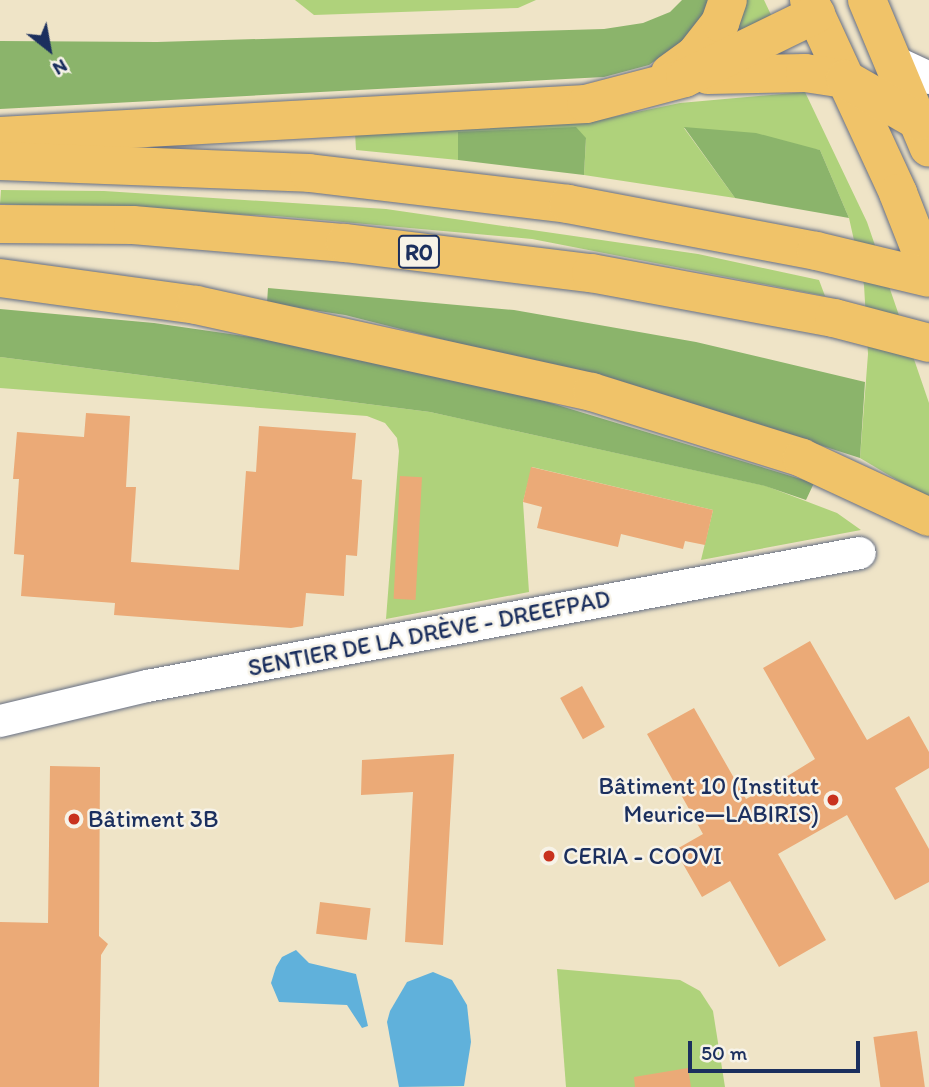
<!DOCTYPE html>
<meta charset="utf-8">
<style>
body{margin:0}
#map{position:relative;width:929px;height:1087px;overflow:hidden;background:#efe4c7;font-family:Itim,sans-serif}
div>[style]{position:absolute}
.green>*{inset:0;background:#afd27b}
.forest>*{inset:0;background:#8bb46b}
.water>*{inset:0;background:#60b1db}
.building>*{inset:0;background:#ebaa77;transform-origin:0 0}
.roads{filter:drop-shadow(0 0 2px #656e83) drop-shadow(0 0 2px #656e83)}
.minor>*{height:32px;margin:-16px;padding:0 16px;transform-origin:16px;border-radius:16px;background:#fff}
.major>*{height:38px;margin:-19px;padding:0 19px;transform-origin:19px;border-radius:19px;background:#f0c369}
.highway>*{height:38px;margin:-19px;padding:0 19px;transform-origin:19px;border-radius:19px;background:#f0c369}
.dots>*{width:19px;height:19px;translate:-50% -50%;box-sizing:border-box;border:4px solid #f7f3e8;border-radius:50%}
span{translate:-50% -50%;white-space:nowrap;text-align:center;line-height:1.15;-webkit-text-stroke:5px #f7f3e8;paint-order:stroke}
.shield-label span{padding:2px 5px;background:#f7f3e8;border:2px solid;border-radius:5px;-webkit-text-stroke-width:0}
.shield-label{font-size:23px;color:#1b2f5e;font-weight:700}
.street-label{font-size:24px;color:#1b2f5e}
.poi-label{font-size:24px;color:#1b2f5e}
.right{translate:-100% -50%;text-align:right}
.left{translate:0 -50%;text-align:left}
.north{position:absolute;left:14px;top:14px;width:70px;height:70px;-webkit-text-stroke:5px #f7f3e8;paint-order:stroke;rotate:149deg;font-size:19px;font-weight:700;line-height:28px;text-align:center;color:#1b2f5e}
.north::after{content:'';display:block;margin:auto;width:24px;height:32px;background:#1b2f5e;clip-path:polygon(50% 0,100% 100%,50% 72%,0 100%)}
.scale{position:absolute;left:688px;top:1041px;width:172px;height:32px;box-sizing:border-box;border:4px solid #1b2f5e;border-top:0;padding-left:9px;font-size:21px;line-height:24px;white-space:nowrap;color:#1b2f5e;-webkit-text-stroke:5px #f7f3e8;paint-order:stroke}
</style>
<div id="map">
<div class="green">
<i style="clip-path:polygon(295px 0,536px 0,518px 8px,314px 15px)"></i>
<i style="clip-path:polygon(737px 0,764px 0,773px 19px,721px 46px)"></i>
<i style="clip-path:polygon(805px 92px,867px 222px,929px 403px,929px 499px,860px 458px,868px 354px,864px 285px,849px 218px,820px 150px,684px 128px,735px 198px,584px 175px,586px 139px,459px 132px,458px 160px,356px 150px,355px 132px,603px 119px,680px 103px)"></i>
<i style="clip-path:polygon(1px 190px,104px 191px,386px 209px,698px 254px,819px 280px,825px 296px,532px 239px,276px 216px,0 204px)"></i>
<i style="clip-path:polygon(0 357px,430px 412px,766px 486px,837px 513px,861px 530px,701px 560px,713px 510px,532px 467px,523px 502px,529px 592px,386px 619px,399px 451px,397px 438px,385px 423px,367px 416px,0 388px)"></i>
<i style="clip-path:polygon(557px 969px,680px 980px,700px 991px,713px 1011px,725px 1087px,566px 1087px)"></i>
</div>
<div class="forest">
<i style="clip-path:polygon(682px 0,716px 0,684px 40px,649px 65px,604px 77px,0 109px,0 41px,157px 42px,604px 29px,643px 23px,670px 12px)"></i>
<i style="clip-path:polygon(576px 127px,586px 138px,584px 175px,458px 160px,458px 132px)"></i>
<i style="clip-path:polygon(684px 127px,756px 133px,820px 150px,849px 218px,735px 198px)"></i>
<i style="clip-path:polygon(268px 288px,514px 310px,696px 342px,865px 382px,860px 458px,667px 396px,345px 315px,267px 303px)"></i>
<i style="clip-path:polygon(0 309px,154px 323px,299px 344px,505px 389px,814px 483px,806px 500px,765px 486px,430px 412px,0 357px)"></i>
</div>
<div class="water">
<i style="clip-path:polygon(296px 950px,309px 963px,356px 974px,368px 1026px,362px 1028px,347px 1005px,279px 1002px,271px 983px,276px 967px,282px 957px)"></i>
<i style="clip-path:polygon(433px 972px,452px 980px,467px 1005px,471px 1042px,464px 1086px,399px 1087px,387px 1022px,390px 1011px,407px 982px)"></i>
</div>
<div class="building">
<i style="clip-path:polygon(86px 413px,130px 416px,126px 487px,136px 487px,131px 562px,239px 570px,246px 471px,256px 472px,259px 426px,356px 433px,352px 479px,362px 480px,360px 513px,357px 556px,346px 555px,344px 596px,306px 593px,303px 626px,291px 628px,114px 615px,115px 603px,21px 596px,24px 555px,14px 554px,19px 479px,13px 479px,17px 432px,84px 437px)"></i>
<i style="clip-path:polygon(531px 467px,713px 510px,705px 545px,685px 541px,683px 549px,621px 534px,618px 547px,537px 528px,542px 507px,523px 502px)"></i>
<i style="left:400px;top:476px;width:22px;height:123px;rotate:3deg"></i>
<i style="clip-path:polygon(810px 641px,867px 740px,909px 716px,929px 752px,929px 768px,895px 788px,929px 849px,929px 882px,895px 900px,847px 815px,778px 854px,826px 940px,779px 967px,730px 881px,702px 897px,675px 850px,703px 834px,647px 734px,694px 708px,746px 799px,781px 780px,815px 759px,763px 668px)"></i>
<i style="left:582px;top:686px;width:47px;height:25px;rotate:61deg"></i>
<i style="clip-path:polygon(454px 754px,443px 945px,405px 942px,413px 792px,361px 795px,362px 760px)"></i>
<i style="clip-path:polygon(50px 766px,100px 767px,99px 936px,108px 944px,101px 955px,99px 1087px,0 1087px,0 922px,48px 923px)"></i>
<i style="left:320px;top:902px;width:51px;height:32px;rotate:7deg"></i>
<i style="left:917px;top:1031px;width:57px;height:44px;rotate:82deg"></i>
<i style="clip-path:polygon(688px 1068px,691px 1087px,635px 1087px,634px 1077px)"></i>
</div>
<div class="roads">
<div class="minor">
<i style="left:895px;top:62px;width:38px;rotate:25deg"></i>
<i style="left:0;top:721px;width:151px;rotate:-13.4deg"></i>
<i style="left:147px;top:686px;width:725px;rotate:-10.57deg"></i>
</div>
<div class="major">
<i style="left:809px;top:0;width:213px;rotate:65.2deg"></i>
<i style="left:898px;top:193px;width:85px;rotate:68.6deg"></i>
<i style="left:867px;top:0;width:160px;rotate:67.3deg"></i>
</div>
<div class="highway">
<i style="left:670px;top:73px;width:31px;rotate:-36deg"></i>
<i style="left:695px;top:55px;width:41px;rotate:-52deg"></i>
<i style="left:720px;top:23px;width:24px;rotate:-71deg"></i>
<i style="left:708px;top:75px;width:97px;rotate:-1.2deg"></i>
<i style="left:805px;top:73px;width:40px;rotate:8.5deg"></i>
<i style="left:845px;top:79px;width:84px;rotate:29.9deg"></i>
<i style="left:0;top:136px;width:587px;rotate:-3.13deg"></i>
<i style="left:586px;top:104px;width:102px;rotate:-14.7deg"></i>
<i style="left:685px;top:78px;width:146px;rotate:-26deg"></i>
<i style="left:0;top:161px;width:309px;rotate:2.2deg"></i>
<i style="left:309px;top:173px;width:261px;rotate:6.8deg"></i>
<i style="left:568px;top:204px;width:252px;rotate:10.7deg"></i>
<i style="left:816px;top:251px;width:116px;rotate:13.4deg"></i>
<i style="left:0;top:224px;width:133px;rotate:0.4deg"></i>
<i style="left:133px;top:225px;width:213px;rotate:4.9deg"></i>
<i style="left:345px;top:243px;width:248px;rotate:7deg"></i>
<i style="left:591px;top:273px;width:247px;rotate:10.5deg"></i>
<i style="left:834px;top:318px;width:98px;rotate:14.7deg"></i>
<i style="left:0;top:278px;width:198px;rotate:7.8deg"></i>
<i style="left:196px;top:305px;width:405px;rotate:12.4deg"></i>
<i style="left:592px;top:392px;width:220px;rotate:17.4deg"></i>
<i style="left:802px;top:458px;width:140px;rotate:24.9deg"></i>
</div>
</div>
<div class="dots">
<i style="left:833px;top:800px;background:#c8321e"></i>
<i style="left:74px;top:819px;background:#c8321e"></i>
<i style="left:549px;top:856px;background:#c8321e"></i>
</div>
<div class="shield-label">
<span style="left:419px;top:252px">R0</span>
</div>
<div class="street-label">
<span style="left:429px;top:633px;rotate:-11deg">SENTIER DE LA DRÈVE - DREEFPAD</span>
</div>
<div class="poi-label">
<span class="right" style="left:819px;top:800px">Bâtiment 10 (Institut<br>Meurice—LABIRIS)</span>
<span class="left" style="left:88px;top:819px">Bâtiment 3B</span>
<span class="left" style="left:563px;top:856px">CERIA - COOVI</span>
</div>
<div class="north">N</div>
<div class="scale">50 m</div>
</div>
